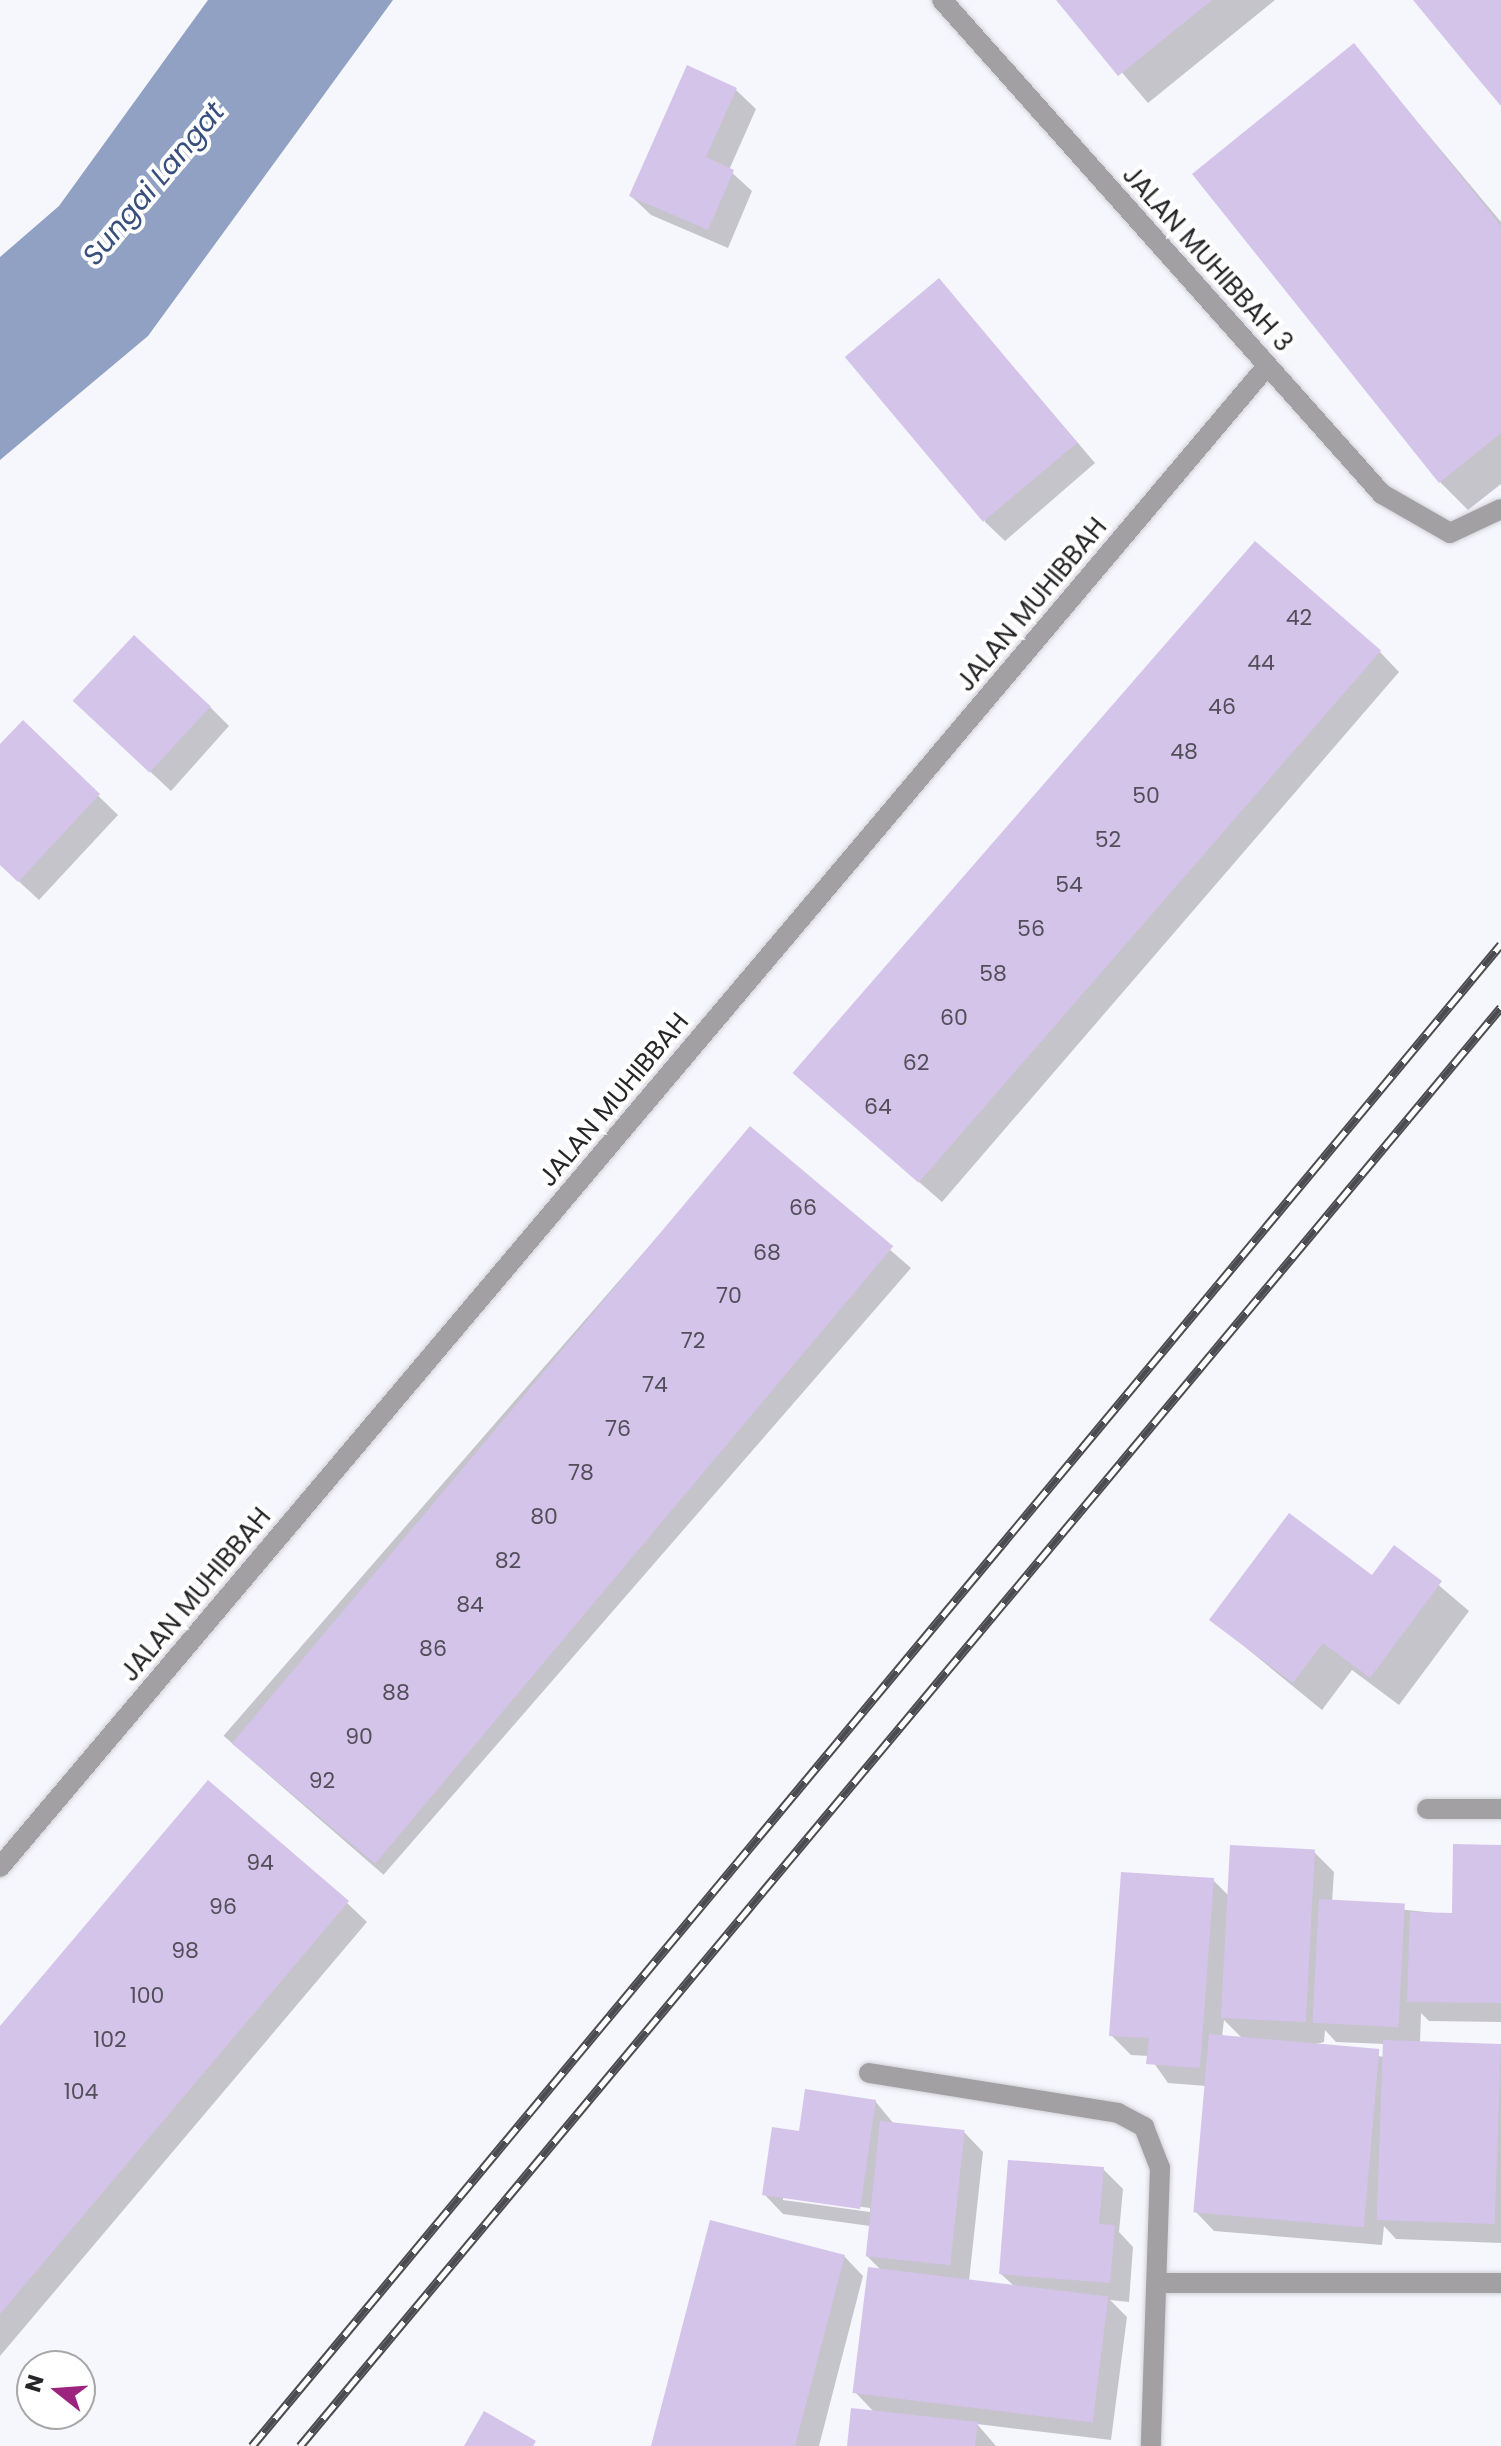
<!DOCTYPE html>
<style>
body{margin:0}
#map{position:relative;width:1501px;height:2446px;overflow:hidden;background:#f6f6fd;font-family:Poppins,sans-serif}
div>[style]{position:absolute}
.water>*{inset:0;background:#90a1c3}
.shadow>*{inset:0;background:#0003;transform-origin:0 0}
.building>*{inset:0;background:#d4c4ea;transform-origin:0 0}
.roads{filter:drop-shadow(0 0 2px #d1d1d7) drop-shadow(0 0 2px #d1d1d7)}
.minor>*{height:20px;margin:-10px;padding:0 10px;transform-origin:10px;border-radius:10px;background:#a2a0a3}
.rail>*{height:9px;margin-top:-4.5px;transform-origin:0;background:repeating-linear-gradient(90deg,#fff 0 18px,#4c4c50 0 36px);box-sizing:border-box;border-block:2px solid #4c4c50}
span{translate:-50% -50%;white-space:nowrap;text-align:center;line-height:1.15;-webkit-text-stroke:8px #fff;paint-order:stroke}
.number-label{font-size:22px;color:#524e59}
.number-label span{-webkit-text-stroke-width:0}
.street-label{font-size:26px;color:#262629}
.water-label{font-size:28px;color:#384e7d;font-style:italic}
.north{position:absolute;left:16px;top:2350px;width:80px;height:80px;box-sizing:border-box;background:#fff;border:2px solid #a8a8a9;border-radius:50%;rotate:287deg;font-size:22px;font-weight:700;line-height:32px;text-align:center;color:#262629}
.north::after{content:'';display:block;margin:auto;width:28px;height:36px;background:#9c247e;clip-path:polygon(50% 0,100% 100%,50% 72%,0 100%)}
</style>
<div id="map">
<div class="water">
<i style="clip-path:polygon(208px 0,393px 0,148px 336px,0 460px,0 257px,59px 206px)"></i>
</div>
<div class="shadow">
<i style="clip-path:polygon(1060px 0,1275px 0,1148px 103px)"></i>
<i style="clip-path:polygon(1354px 46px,1501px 222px,1501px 484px,1468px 510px,1440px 482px)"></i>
<i style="clip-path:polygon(736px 90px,756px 109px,729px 170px,752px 191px,728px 248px,651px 215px,631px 196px)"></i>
<i style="clip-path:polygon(939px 280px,1095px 463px,1005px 541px,985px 522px)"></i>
<i style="clip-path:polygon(1380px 652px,1399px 672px,942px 1202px,818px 1094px)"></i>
<i style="clip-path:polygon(210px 707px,229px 726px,171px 791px,96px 721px)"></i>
<i style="clip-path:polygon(23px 723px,118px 815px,39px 900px,0 864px,0 747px)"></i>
<i style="left:751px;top:1129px;width:212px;height:804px;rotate:41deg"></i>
<i style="clip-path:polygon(1395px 1548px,1469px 1611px,1399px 1705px,1352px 1670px,1322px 1710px,1212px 1620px,1373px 1578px)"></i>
<i style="clip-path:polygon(evenodd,1501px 1847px,1501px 2022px,1429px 2021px,1421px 2013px,1420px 2043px,1501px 2047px,1501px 2243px,1396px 2239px,1384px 2226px,1382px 2245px,1214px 2231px,1195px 2211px,1206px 2086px,1168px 2083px,1149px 2056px,1131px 2055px,1111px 2035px,1213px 1880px,1229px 1896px,1314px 1852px,1334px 1872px,1332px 1902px,1454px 1915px,1501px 1847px,1224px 2020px,1243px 2039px,1222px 2037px,1224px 2020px,1501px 1847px,1325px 2030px,1336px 2042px,1385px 2044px,1384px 2057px,1312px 2045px,1324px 2042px,1325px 2030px)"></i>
<i style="clip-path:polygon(347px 1903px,367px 1922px,0 2356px,0 2030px)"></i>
<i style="clip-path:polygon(evenodd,875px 2101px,894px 2124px,964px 2132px,983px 2152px,969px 2281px,1014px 2286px,1001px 2274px,1103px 2169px,1123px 2189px,1119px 2232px,1133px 2247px,1129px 2302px,1110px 2300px,1127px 2317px,1111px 2440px,977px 2424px,996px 2446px,849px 2446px,875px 2413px,855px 2392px,882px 2271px,867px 2256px,870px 2226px,783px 2214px,764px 2194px,800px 2133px,875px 2101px,783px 2196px,870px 2208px,870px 2212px,783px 2200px,783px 2196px)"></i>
<i style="clip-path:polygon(844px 2256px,863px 2276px,819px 2446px,654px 2446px)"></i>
</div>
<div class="building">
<i style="clip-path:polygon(1056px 0,1212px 0,1118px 76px)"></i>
<i style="clip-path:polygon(1413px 0,1501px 0,1501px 106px,1474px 74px)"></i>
<i style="clip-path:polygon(1354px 43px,1501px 226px,1501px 433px,1439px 483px,1192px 174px)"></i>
<i style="clip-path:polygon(687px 65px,737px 88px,706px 157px,734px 170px,708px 230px,629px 196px)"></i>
<i style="left:939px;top:278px;width:215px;height:123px;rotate:50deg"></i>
<i style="left:1255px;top:541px;width:167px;height:705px;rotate:41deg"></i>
<i style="left:134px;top:635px;width:105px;height:90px;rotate:43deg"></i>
<i style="clip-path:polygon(23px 720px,100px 794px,18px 882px,0 865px,0 744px)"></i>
<i style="left:750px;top:1126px;width:187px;height:806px;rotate:40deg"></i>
<i style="clip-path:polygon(1289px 1513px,1372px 1575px,1394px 1545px,1442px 1581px,1370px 1678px,1323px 1643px,1293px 1683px,1209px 1620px)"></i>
<i style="clip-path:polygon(208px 1780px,349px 1901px,0 2314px,0 2026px)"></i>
<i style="clip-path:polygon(1453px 1844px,1501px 1845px,1501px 2003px,1407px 2002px,1410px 1912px,1452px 1913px)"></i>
<i style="left:1230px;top:1845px;width:85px;height:173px;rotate:3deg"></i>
<i style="clip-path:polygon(1121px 1872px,1214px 1878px,1200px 2068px,1146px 2064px,1149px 2038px,1109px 2036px)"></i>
<i style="left:1319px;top:1899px;width:86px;height:124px;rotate:3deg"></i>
<i style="left:1209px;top:2034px;width:171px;height:179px;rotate:5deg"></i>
<i style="left:1383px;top:2040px;width:118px;height:180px;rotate:2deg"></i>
<i style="clip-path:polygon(805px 2089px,876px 2100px,860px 2209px,762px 2195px,772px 2127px,799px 2131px)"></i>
<i style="left:880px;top:2121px;width:85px;height:136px;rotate:6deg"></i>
<i style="clip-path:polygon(1008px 2160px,1104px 2167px,1099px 2224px,1115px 2225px,1110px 2283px,999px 2274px)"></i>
<i style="clip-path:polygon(710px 2220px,845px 2255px,795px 2446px,651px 2446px)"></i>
<i style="left:868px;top:2267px;width:242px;height:127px;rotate:7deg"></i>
<i style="clip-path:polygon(851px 2408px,978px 2422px,975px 2446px,847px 2446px)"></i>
<i style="clip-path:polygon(484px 2411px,536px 2441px,533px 2446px,464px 2446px)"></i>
</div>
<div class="roads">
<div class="minor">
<i style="left:942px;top:0;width:662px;rotate:48.31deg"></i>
<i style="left:1382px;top:494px;width:78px;rotate:29.8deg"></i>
<i style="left:1450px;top:533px;width:56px;rotate:-25.2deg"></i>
<i style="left:1427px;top:1809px;width:74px"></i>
<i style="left:0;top:1867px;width:1964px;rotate:-49.83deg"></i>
<i style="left:869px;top:2073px;width:252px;rotate:9.1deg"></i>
<i style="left:1118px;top:2113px;width:30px;rotate:28deg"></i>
<i style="left:1144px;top:2127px;width:44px;rotate:68.7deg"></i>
<i style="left:1160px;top:2168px;width:278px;rotate:91.9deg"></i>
<i style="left:1161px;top:2283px;width:340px"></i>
</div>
</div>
<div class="rail">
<i style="left:252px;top:2446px;width:1953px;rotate:-50.25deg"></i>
<i style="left:300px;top:2446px;width:1874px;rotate:-50.15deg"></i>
</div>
<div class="number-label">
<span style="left:1299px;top:618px">42</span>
<span style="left:1261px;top:663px">44</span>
<span style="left:1222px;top:707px">46</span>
<span style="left:1184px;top:752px">48</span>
<span style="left:1146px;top:796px">50</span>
<span style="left:1108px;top:840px">52</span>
<span style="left:1069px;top:885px">54</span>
<span style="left:1031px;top:929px">56</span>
<span style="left:993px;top:974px">58</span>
<span style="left:954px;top:1018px">60</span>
<span style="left:916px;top:1063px">62</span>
<span style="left:878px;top:1107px">64</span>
<span style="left:803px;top:1208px">66</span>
<span style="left:767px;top:1253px">68</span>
<span style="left:729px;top:1296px">70</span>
<span style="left:693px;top:1341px">72</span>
<span style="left:655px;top:1385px">74</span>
<span style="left:618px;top:1429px">76</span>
<span style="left:581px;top:1473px">78</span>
<span style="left:544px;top:1517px">80</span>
<span style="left:508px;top:1561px">82</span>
<span style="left:470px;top:1605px">84</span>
<span style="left:433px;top:1649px">86</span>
<span style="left:396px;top:1693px">88</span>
<span style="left:359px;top:1737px">90</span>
<span style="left:322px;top:1781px">92</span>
<span style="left:260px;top:1863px">94</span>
<span style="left:223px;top:1907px">96</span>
<span style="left:185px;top:1951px">98</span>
<span style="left:147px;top:1996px">100</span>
<span style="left:110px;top:2040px">102</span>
<span style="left:81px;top:2092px">104</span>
</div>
<div class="street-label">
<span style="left:1207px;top:259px;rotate:48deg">JALAN MUHIBBAH 3</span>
<span style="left:1032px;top:605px;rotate:-50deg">JALAN MUHIBBAH</span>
<span style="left:614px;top:1100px;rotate:-50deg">JALAN MUHIBBAH</span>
<span style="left:196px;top:1595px;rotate:-50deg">JALAN MUHIBBAH</span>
</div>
<div class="water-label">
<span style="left:154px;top:184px;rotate:-50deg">Sungai Langat</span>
</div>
<div class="north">N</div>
</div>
